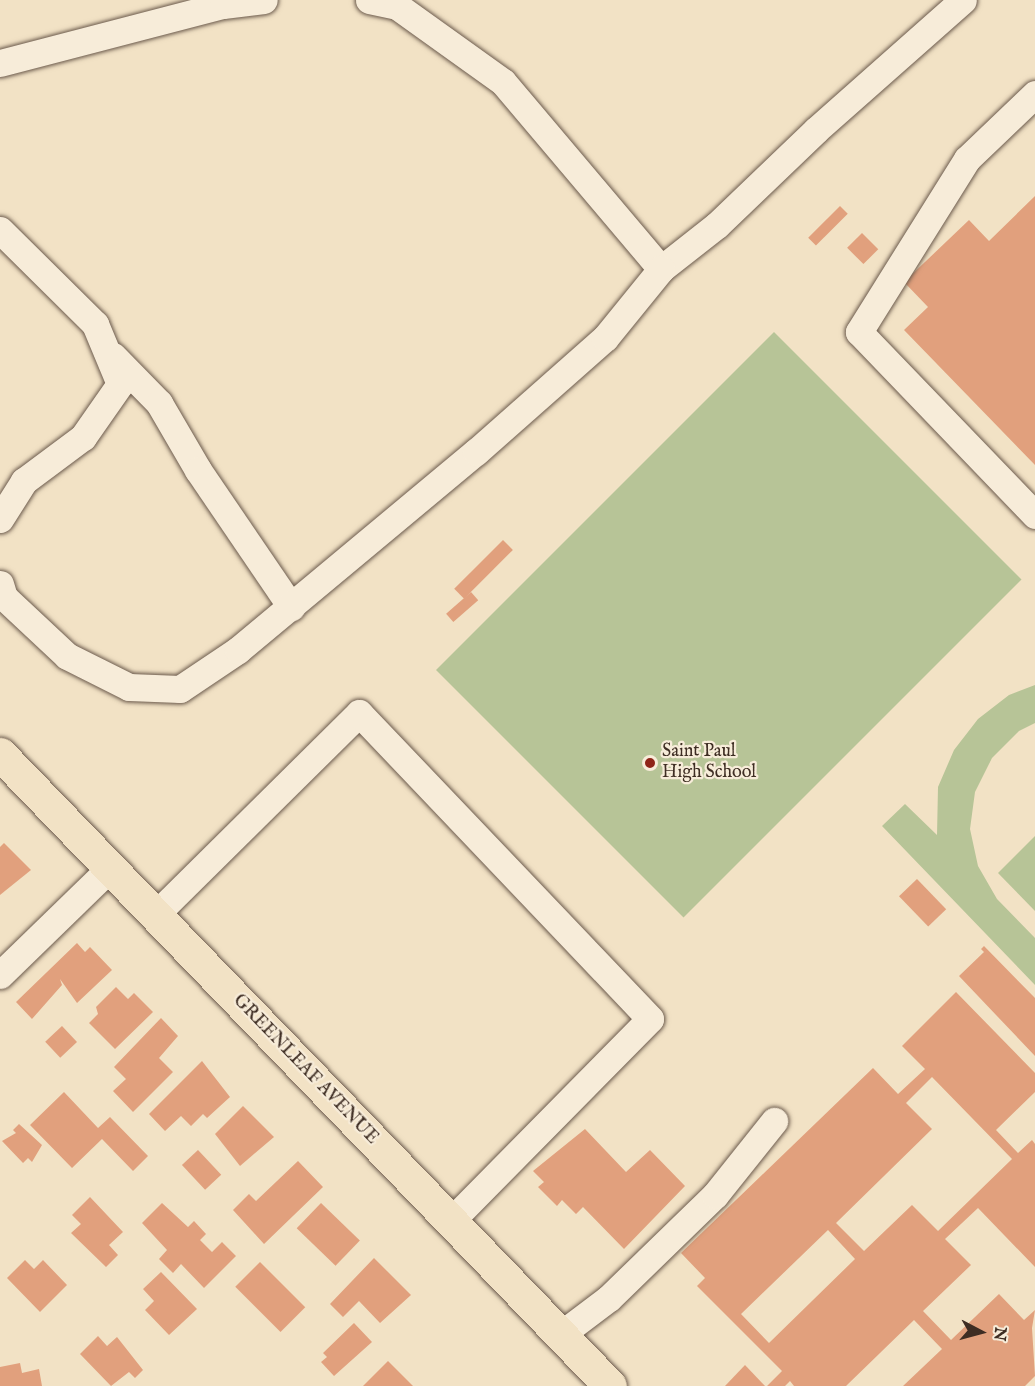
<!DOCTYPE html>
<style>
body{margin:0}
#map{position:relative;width:1035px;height:1386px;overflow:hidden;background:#f2e2c5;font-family:"IM FELL English",serif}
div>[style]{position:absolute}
.green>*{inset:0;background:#b7c497;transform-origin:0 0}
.building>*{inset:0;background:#e1a07d;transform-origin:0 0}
.roads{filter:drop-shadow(0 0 2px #6b5a4c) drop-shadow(0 0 2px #6b5a4c)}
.minor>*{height:27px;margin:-13.5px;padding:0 13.5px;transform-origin:13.5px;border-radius:13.5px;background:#f7ecd9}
.major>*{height:33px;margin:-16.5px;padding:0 16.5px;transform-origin:16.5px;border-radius:16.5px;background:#f2e2c5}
.dots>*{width:16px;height:16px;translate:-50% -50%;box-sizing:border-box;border:3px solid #f7ecd9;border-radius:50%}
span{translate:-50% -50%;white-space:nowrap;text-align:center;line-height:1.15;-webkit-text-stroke:4.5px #f7ecd9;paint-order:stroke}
.poi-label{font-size:18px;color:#3e2d23}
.left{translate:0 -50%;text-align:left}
.street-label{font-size:18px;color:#3e2d23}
.north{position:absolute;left:951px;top:1302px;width:60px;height:60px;-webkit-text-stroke:4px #f7ecd9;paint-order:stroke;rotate:96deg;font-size:16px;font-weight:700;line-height:24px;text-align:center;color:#3e2d23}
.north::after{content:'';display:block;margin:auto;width:21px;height:27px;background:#3e2d23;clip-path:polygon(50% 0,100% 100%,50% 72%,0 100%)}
</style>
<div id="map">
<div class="green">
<i style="left:774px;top:332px;width:350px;height:478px;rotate:45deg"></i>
<i style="clip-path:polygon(1035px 685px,1035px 723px,1019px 731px,992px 758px,975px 792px,970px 829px,978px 866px,997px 899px,1035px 938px,1035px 985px,882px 826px,905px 804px,937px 835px,938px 787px,954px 750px,978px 719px,1009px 695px)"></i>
<i style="clip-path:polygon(1035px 836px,1035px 911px,998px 873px)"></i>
</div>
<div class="building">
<i style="clip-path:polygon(1035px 196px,1035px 465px,904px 330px,928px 307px,904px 282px,969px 220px,989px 241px)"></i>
<i style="left:840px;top:206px;width:11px;height:45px;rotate:45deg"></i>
<i style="left:862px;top:233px;width:23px;height:21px;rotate:45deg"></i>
<i style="left:503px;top:540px;width:14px;height:69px;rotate:45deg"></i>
<i style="left:471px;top:592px;width:11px;height:33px;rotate:49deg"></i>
<i style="clip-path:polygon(4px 843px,31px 870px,0 895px,0 847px)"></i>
<i style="left:917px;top:879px;width:42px;height:25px;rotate:46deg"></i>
<i style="clip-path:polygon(77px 943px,85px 952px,90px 947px,112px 970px,77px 1003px,60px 979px,62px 985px,32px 1019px,16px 1002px)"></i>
<i style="clip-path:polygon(984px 946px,1035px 998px,1035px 1056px,959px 976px,984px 952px,981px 949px)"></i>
<i style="clip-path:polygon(116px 987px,128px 999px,134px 993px,153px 1012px,115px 1049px,89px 1023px,98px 1014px,96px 1007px)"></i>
<i style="clip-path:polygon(evenodd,956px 992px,1035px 1073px,1035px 1092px,996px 1130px,1018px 1153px,1032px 1140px,1035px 1144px,1035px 1267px,978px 1208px,945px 1239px,971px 1265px,923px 1311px,951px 1340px,999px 1294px,1024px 1320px,1035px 1310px,1032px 1328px,1035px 1376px,1025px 1386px,903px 1386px,942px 1349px,914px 1320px,846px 1386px,794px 1386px,790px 1381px,785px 1386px,767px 1386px,782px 1371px,697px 1286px,705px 1278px,681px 1253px,873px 1068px,898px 1094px,925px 1069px,902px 1046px,956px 992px,932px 1077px,1012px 1159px,938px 1231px,912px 1205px,864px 1251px,836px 1223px,932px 1129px,906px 1103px,932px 1077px,956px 992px,828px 1230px,855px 1259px,769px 1343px,741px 1314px,828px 1230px)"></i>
<i style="clip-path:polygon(161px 1018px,178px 1036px,159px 1058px,173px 1072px,133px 1112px,113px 1091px,126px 1079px,114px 1067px)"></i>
<i style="left:62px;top:1026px;width:22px;height:23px;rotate:47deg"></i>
<i style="clip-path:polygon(202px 1061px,230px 1097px,207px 1118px,203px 1114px,191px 1126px,181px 1116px,165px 1131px,149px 1114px)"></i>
<i style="clip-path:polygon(64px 1092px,98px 1128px,110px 1117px,148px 1156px,133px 1171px,102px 1139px,72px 1168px,30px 1125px)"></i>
<i style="clip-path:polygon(243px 1106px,274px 1137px,240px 1166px,215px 1134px)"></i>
<i style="clip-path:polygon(19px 1124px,42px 1145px,32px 1162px,28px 1158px,23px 1163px,2px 1141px,16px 1133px,13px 1130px)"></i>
<i style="clip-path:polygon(585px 1129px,626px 1172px,650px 1150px,685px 1186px,624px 1249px,583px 1207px,576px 1214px,562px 1200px,557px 1206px,538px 1187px,544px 1182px,533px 1171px)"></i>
<i style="left:198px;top:1150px;width:34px;height:22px;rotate:47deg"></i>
<i style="clip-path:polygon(298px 1161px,323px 1187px,264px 1244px,233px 1210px,249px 1194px,256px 1201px)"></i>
<i style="clip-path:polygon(90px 1197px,123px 1232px,109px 1245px,118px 1255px,106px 1267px,71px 1233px,81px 1224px,72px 1215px)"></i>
<i style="clip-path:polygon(162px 1203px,188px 1227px,194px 1221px,206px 1234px,200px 1240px,212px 1252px,222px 1242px,236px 1256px,204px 1288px,181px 1264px,173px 1273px,159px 1259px,167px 1250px,142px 1223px)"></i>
<i style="left:321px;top:1203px;width:54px;height:35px;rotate:44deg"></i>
<i style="clip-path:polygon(374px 1258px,411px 1295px,380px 1323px,359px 1301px,343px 1317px,330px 1304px)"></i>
<i style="clip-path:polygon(25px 1260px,34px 1269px,43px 1260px,67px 1285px,40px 1312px,7px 1278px)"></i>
<i style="left:260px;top:1262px;width:64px;height:35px;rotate:45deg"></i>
<i style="clip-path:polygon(161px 1272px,197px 1309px,169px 1335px,145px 1310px,154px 1301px,143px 1289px)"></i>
<i style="clip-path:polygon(354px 1323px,372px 1342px,334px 1376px,321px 1362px,327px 1357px,323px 1353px)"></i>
<i style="clip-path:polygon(98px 1336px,107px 1346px,117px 1337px,143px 1370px,135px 1378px,129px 1372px,111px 1386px,80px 1354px)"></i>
<i style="clip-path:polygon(388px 1361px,413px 1386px,363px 1386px)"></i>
<i style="clip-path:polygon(20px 1363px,22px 1373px,39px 1369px,42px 1386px,0 1386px,0 1367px)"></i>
<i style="clip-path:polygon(745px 1365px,765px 1386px,725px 1386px)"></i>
</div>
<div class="roads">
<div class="minor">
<i style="left:369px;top:0;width:29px;rotate:12deg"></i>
<i style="left:397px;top:6px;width:130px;rotate:35.6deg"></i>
<i style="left:503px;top:82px;width:245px;rotate:49.8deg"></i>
<i style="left:661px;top:269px;width:71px;rotate:-38.2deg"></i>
<i style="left:717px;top:225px;width:137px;rotate:-43.8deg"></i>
<i style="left:816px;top:130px;width:196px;rotate:-41.5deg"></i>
<i style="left:0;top:63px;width:230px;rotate:-14.6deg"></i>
<i style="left:223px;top:5px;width:41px;rotate:-7deg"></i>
<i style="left:1035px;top:94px;width:94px;rotate:136.3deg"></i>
<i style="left:967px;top:159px;width:204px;rotate:122deg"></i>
<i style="left:859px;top:332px;width:254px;rotate:46.1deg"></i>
<i style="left:0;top:230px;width:134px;rotate:44.7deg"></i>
<i style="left:95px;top:324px;width:65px;rotate:67.4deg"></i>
<i style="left:120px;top:384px;width:65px;rotate:124.9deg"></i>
<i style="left:83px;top:437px;width:74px;rotate:143.3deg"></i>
<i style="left:24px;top:481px;width:45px;rotate:122.3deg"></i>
<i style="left:113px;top:356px;width:66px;rotate:45.6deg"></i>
<i style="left:159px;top:403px;width:78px;rotate:59.8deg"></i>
<i style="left:198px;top:470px;width:166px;rotate:55.8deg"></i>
<i style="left:0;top:584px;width:14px;rotate:73deg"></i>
<i style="left:4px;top:597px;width:86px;rotate:43.1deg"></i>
<i style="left:67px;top:656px;width:69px;rotate:26.6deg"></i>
<i style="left:129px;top:687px;width:51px;rotate:2.2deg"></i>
<i style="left:180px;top:689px;width:70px;rotate:-33.9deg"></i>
<i style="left:238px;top:650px;width:310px;rotate:-39.8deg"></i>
<i style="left:476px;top:452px;width:172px;rotate:-41.5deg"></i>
<i style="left:605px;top:338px;width:89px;rotate:-50.9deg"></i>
<i style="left:155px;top:915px;width:287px;rotate:-44.7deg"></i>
<i style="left:359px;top:713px;width:422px;rotate:46.4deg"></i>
<i style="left:650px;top:1019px;width:284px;rotate:134.6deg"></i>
<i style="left:0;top:975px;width:153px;rotate:-44.2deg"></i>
<i style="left:560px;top:1335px;width:61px;rotate:-37.1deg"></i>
<i style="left:609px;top:1298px;width:148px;rotate:-44.2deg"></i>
<i style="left:715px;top:1195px;width:95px;rotate:-51.4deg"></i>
</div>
<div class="major">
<i style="left:0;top:754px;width:878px;rotate:46.01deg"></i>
</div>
</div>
<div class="dots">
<i style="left:650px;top:763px;background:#8f2418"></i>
</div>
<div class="poi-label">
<span class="left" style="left:662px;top:763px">Saint Paul<br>High School</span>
</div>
<div class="street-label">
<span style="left:305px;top:1070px;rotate:46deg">GREENLEAF AVENUE</span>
</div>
<div class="north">N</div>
</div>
